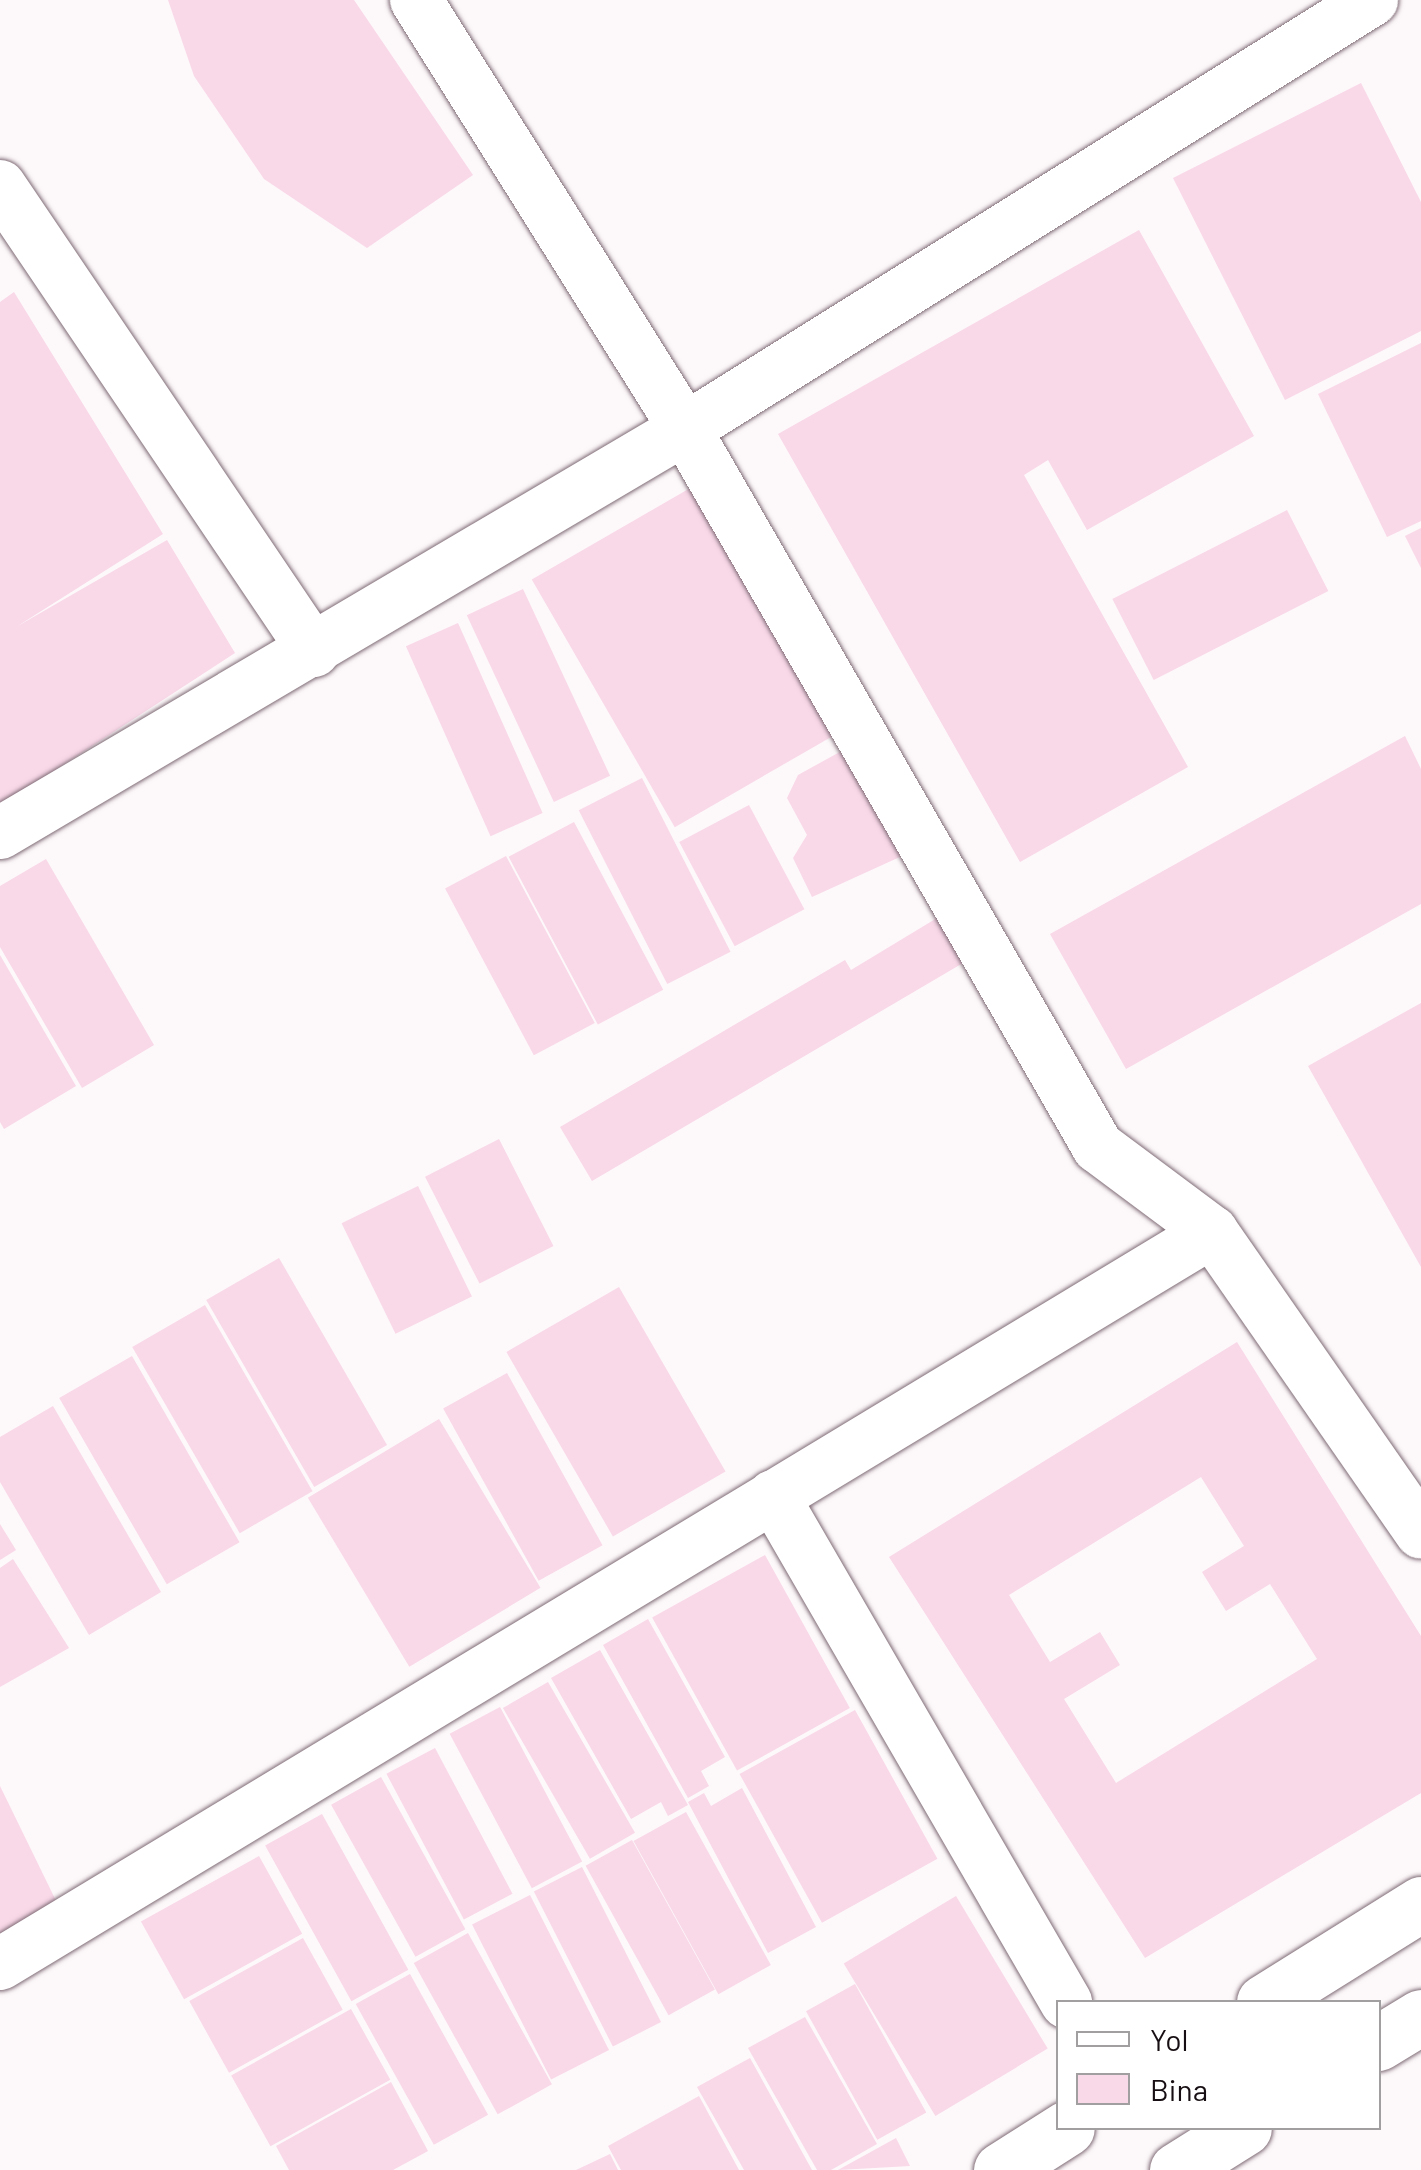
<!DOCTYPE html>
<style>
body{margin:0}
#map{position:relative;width:1421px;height:2170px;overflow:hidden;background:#fdf8fa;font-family:Barlow,sans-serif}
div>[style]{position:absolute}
.building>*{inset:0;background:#f9d8e8;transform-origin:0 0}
.roads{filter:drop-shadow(0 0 2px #7f6b75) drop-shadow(0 0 2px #7f6b75)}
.minor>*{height:52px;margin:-26px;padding:0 26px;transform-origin:26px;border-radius:26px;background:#fff}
.secondary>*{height:55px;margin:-27.5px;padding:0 27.5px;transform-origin:27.5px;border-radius:27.5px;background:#fff}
span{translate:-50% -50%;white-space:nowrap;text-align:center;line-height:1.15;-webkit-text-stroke:8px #fff;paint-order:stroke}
.legend{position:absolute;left:1056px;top:2000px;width:325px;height:130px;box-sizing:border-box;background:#fff;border:2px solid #a29fa0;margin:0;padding:12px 18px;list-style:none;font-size:30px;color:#160e12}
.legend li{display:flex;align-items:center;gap:20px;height:50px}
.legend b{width:50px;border:2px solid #a29fa0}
</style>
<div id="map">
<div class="building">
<i style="clip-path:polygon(168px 0,354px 0,473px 175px,367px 248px,264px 179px,194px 76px)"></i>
<i style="clip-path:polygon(1361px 83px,1421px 202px,1421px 331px,1285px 400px,1173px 178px)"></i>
<i style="clip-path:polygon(1139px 230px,1254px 436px,1087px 530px,1048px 460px,1024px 475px,1188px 767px,1020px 862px,778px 434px)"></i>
<i style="clip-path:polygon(14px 292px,163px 534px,16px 627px,167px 540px,235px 653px,0 806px,0 302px)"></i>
<i style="clip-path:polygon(1421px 343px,1421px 521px,1387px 537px,1318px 394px)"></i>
<i style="left:692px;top:487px;width:286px;height:185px;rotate:60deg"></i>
<i style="left:1287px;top:510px;width:91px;height:196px;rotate:63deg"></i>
<i style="clip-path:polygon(1421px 528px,1421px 568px,1405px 536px)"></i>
<i style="left:523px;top:589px;width:206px;height:62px;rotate:65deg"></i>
<i style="left:458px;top:623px;width:208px;height:57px;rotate:66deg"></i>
<i style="clip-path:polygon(1405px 736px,1421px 769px,1421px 904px,1126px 1069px,1050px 934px)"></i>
<i style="clip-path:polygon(847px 748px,902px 856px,812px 897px,793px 858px,807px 835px,787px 798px,798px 775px)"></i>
<i style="left:642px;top:778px;width:195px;height:71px;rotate:63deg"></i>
<i style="left:749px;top:805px;width:118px;height:79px;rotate:62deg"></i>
<i style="left:574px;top:822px;width:190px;height:74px;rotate:62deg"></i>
<i style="left:506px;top:856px;width:189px;height:69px;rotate:62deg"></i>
<i style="clip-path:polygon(46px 859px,154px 1045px,82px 1088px,0 947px,0 886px)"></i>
<i style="clip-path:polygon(937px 918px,963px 963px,592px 1181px,560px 1127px,845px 960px,851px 970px)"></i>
<i style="clip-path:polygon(0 955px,76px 1086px,4px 1129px,0 1122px)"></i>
<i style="clip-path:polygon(1421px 1003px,1421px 1267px,1308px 1066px)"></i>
<i style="left:499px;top:1139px;width:120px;height:83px;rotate:63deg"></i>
<i style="left:418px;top:1186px;width:123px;height:85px;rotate:64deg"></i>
<i style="left:279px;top:1258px;width:216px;height:84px;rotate:60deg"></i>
<i style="left:619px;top:1287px;width:213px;height:130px;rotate:60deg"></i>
<i style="left:205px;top:1305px;width:215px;height:84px;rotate:60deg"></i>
<i style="clip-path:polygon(evenodd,1237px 1342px,1421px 1636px,1421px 1793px,1145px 1958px,889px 1557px,1237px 1342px,1201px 1477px,1244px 1546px,1202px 1572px,1226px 1611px,1270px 1584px,1317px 1659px,1116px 1783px,1064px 1699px,1120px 1665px,1100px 1632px,1050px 1662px,1009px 1595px,1201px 1477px)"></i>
<i style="left:132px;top:1356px;width:215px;height:84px;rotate:60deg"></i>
<i style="left:507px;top:1373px;width:197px;height:73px;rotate:61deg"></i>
<i style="clip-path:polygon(53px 1406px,161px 1592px,89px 1635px,0 1482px,0 1437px)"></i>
<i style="left:439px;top:1419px;width:197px;height:153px;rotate:59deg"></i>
<i style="clip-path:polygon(0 1524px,16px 1550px,0 1560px)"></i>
<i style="left:765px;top:1555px;width:175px;height:129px;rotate:61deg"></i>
<i style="clip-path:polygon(13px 1559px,69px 1648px,0 1687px,0 1568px)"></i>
<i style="clip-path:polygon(648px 1619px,725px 1757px,701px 1771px,709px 1786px,688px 1798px,603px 1645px)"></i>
<i style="clip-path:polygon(600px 1650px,688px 1805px,668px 1816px,661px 1802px,631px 1819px,551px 1678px)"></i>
<i style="left:548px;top:1682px;width:174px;height:52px;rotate:60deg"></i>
<i style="left:500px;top:1707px;width:175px;height:57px;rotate:62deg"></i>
<i style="left:855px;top:1710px;width:170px;height:132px;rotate:61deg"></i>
<i style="left:435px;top:1748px;width:165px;height:55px;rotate:62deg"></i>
<i style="left:381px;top:1777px;width:174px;height:57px;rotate:61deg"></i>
<i style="clip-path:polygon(0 1786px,61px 1911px,0 1941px)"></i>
<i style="clip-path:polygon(742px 1788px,816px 1927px,768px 1953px,688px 1802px,704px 1793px,711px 1806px)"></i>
<i style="left:686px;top:1812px;width:175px;height:60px;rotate:61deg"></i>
<i style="left:322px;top:1814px;width:178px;height:65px;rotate:61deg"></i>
<i style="left:632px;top:1840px;width:171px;height:53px;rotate:61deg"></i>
<i style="left:259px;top:1856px;width:89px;height:135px;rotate:61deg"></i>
<i style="left:582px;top:1867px;width:174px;height:54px;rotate:63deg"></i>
<i style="left:530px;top:1895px;width:174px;height:65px;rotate:63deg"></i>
<i style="left:956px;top:1896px;width:178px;height:131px;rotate:59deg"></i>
<i style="left:468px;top:1933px;width:173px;height:62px;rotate:61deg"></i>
<i style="left:303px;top:1938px;width:82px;height:130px;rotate:61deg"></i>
<i style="left:410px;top:1974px;width:161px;height:62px;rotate:61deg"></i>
<i style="left:855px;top:1984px;width:147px;height:56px;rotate:61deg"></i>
<i style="left:351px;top:2009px;width:81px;height:137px;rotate:61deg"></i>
<i style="clip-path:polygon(805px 2017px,877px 2144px,831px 2170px,817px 2170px,748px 2048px)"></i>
<i style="clip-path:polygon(750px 2058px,812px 2170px,744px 2170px,697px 2087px)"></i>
<i style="clip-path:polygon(391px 2082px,428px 2151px,393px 2170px,289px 2170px,276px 2146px)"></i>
<i style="clip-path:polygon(699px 2096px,739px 2170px,621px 2170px,608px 2146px)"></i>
<i style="clip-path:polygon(896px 2138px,910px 2166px,838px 2170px)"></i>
<i style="clip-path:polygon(610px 2154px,618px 2170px,576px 2170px)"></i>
</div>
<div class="roads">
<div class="minor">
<i style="left:416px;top:0;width:506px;rotate:57.91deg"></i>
<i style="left:685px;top:429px;width:828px;rotate:60.09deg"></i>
<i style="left:1098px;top:1147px;width:142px;rotate:36.7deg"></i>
<i style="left:1212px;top:1232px;width:366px;rotate:55.2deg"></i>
<i style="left:0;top:186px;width:561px;rotate:55.97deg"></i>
<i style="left:0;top:833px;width:795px;rotate:-30.53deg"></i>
<i style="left:685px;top:429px;width:810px;rotate:-31.98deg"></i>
<i style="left:773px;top:1496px;width:585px;rotate:59.93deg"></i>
<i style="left:0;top:1964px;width:1416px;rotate:-31.13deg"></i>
</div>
<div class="secondary">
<i style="left:1264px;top:2002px;width:185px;rotate:-32deg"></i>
<i style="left:1378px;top:2043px;width:50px;rotate:-31.2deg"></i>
<i style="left:1001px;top:2170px;width:78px;rotate:-32.5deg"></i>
<i style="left:1177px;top:2170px;width:79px;rotate:-32.1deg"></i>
</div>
</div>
<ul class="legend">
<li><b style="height:12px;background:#fff"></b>Yol</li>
<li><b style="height:28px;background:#f9d8e8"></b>Bina</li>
</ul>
</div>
